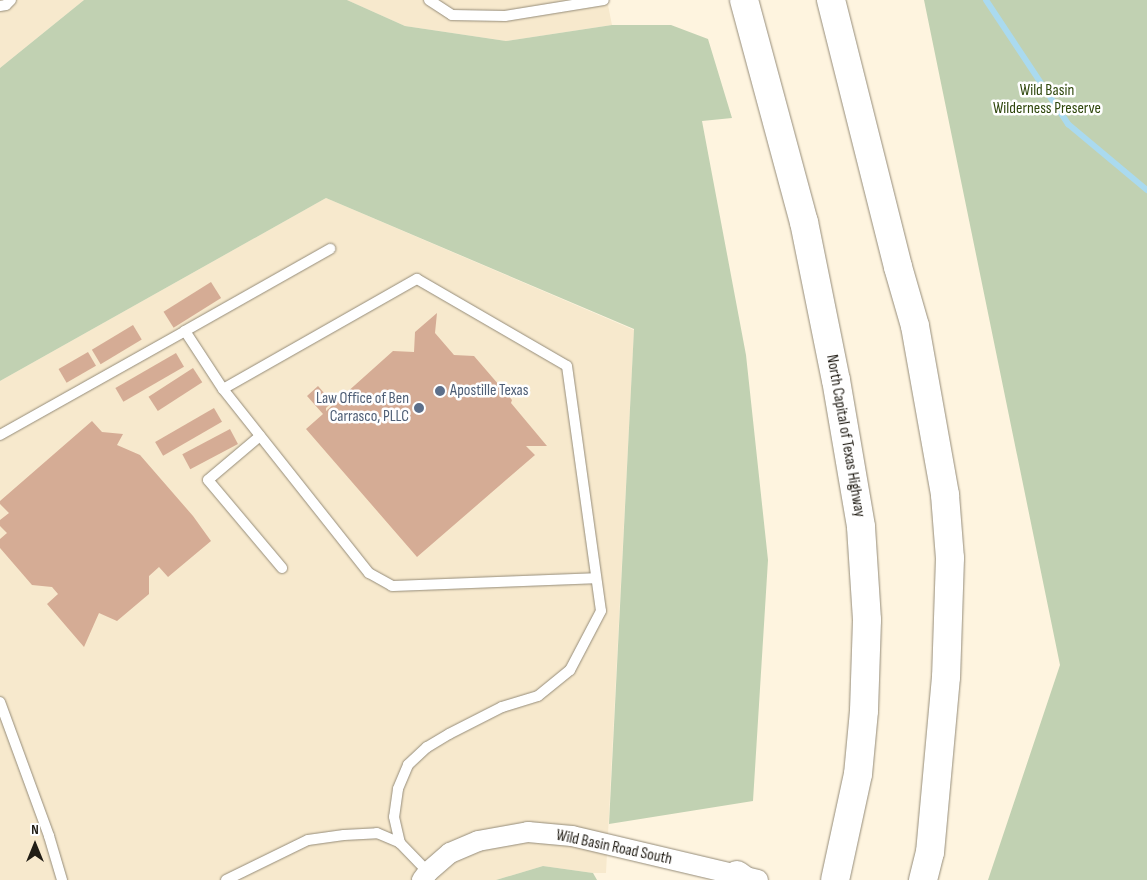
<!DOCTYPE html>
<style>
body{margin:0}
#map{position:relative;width:1147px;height:880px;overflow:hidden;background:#fef4df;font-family:"Sofia Sans Condensed",sans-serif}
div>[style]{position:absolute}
.built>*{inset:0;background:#f7e9cd}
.green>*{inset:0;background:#c1d1b2}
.stream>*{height:6px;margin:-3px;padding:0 3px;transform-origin:3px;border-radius:3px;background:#aadaef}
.building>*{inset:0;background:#d5ac95;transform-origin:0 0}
.roads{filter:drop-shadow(0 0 1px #958c79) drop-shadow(0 0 1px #958c79)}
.service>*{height:10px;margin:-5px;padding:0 5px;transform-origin:5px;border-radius:5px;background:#fff}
.minor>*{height:20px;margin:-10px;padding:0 10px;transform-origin:10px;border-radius:10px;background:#fff}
.trunk>*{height:28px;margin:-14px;padding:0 14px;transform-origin:14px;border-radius:14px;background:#fff}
.dots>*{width:14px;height:14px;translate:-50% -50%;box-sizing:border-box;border:2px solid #fff;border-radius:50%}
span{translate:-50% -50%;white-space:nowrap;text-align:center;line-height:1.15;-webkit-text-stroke:5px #fff;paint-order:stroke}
.park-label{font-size:16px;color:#2f470c}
.service-label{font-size:16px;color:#4e5e75}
.left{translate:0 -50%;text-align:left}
.right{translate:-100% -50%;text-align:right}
.street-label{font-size:16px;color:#211d15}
.north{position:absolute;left:10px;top:820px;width:50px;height:50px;-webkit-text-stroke:4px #fff;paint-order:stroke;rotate:0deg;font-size:14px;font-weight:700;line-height:20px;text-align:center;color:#211d15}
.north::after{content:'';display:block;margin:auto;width:18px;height:22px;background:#211d15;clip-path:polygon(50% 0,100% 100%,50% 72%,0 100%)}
</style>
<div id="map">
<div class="built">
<i style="clip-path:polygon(0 0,84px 0,0 68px)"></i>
<i style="clip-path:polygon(347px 0,607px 0,612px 25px,506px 41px,405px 26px)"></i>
<i style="clip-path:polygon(326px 198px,634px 330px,606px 873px,593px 873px,543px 866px,496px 880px,0 880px,0 381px)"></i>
</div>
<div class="green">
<i style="clip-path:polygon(84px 0,347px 0,405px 26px,506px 41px,612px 25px,671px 25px,708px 39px,732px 118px,702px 121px,746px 355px,768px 560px,753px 801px,609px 824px,634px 329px,326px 198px,0 381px,0 68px)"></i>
<i style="clip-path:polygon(924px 0,1147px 0,1147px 880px,988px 880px,1060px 665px)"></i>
<i style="clip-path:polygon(543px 866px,593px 873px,597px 880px,496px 880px)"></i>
</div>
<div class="stream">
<i style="left:986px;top:0;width:149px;rotate:56.5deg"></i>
<i style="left:1068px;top:124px;width:103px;rotate:39.9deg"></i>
</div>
<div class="building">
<i style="left:211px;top:282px;width:19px;height:56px;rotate:58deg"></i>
<i style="clip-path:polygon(437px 313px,435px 333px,454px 355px,474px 356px,512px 400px,511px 403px,547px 446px,526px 446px,535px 455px,417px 557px,306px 429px,323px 414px,307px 396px,318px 386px,332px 402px,326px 408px,326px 411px,393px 351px,414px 352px,415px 332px)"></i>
<i style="left:133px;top:325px;width:17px;height:48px;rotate:59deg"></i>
<i style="left:88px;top:352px;width:16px;height:34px;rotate:60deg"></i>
<i style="left:176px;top:353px;width:16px;height:70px;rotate:60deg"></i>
<i style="left:193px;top:368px;width:17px;height:53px;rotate:57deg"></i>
<i style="left:214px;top:408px;width:16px;height:68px;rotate:60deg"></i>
<i style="clip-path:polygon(92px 421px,102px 432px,123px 434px,117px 445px,140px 455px,193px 516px,211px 541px,168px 577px,159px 567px,149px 576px,149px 594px,117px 621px,99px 613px,84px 647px,47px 604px,58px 594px,52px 587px,32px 585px,0 548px,0 539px,7px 533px,0 526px,0 520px,9px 513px,0 504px,0 501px)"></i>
<i style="left:230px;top:429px;width:17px;height:54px;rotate:62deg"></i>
</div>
<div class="roads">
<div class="service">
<i style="left:429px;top:0;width:27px;rotate:33deg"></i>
<i style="left:452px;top:15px;width:53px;rotate:1.1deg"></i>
<i style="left:505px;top:16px;width:100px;rotate:-9.2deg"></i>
<i style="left:0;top:6px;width:6px;rotate:-9deg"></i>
<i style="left:6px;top:5px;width:7px;rotate:-45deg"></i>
<i style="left:185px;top:331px;width:167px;rotate:-29.5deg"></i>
<i style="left:223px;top:389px;width:235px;rotate:51.6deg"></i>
<i style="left:369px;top:573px;width:26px;rotate:29deg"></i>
<i style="left:392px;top:586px;width:204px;rotate:-2.2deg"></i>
<i style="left:0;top:435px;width:212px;rotate:-29.3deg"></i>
<i style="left:185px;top:331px;width:69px;rotate:56.8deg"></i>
<i style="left:223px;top:389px;width:223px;rotate:-29.6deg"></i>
<i style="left:417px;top:279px;width:173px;rotate:30.1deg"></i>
<i style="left:567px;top:366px;width:247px;rotate:82.1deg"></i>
<i style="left:601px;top:611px;width:67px;rotate:117.7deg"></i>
<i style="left:570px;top:670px;width:41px;rotate:140.9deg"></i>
<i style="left:538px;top:696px;width:38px;rotate:163deg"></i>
<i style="left:502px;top:707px;width:59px;rotate:153deg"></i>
<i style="left:449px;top:734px;width:26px;rotate:149deg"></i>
<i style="left:427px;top:747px;width:26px;rotate:137deg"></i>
<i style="left:408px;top:765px;width:26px;rotate:113deg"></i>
<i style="left:398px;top:789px;width:28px;rotate:98deg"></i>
<i style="left:394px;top:817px;width:27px;rotate:77deg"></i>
<i style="left:260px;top:436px;width:68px;rotate:139.8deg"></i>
<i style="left:208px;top:480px;width:115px;rotate:49.9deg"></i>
<i style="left:0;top:702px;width:143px;rotate:69.9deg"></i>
<i style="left:49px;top:836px;width:46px;rotate:73.5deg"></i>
<i style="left:226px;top:880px;width:91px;rotate:-26deg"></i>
<i style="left:308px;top:840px;width:36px;rotate:-8deg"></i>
<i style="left:344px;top:835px;width:33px;rotate:-3deg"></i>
<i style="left:377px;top:833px;width:25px;rotate:23deg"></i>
<i style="left:400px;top:843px;width:40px;rotate:46deg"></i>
</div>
<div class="minor">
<i style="left:422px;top:880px;width:10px;rotate:-53deg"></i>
<i style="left:428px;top:872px;width:29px;rotate:-41deg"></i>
<i style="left:450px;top:853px;width:30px;rotate:-23deg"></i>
<i style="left:478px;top:841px;width:51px;rotate:-10.2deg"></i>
<i style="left:528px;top:832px;width:44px;rotate:5.2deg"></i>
<i style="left:572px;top:836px;width:191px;rotate:13.3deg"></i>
</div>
<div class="trunk">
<i style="left:744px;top:0;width:230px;rotate:74.9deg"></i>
<i style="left:804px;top:222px;width:161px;rotate:78.6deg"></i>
<i style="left:836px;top:380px;width:149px;rotate:80.3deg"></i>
<i style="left:861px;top:527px;width:93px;rotate:86.3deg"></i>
<i style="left:867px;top:620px;width:91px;rotate:91.9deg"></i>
<i style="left:864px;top:711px;width:63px;rotate:95.4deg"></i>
<i style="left:858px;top:774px;width:108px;rotate:102.2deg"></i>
<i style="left:831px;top:0;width:275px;rotate:75.9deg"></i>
<i style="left:898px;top:267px;width:61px;rotate:73.9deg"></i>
<i style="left:915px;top:326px;width:172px;rotate:79.9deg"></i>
<i style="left:945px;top:495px;width:63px;rotate:85.5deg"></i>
<i style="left:950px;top:558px;width:119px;rotate:91.9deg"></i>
<i style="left:946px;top:677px;width:176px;rotate:95.2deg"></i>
<i style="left:930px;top:852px;width:29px;rotate:104deg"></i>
<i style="left:737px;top:875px;width:9px;rotate:36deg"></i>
</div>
</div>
<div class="dots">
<i style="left:440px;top:391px;background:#5c6f8a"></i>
<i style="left:419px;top:408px;background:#5c6f8a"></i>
</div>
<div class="park-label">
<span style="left:1047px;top:100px">Wild Basin<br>Wilderness Preserve</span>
</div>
<div class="service-label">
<span class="left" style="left:450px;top:391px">Apostille Texas</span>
<span class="right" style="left:409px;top:408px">Law Office of Ben<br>Carrasco, PLLC</span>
</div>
<div class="street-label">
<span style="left:845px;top:436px;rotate:80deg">North Capital of Texas Highway</span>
<span style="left:614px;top:848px;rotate:12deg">Wild Basin Road South</span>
</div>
<div class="north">N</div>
</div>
